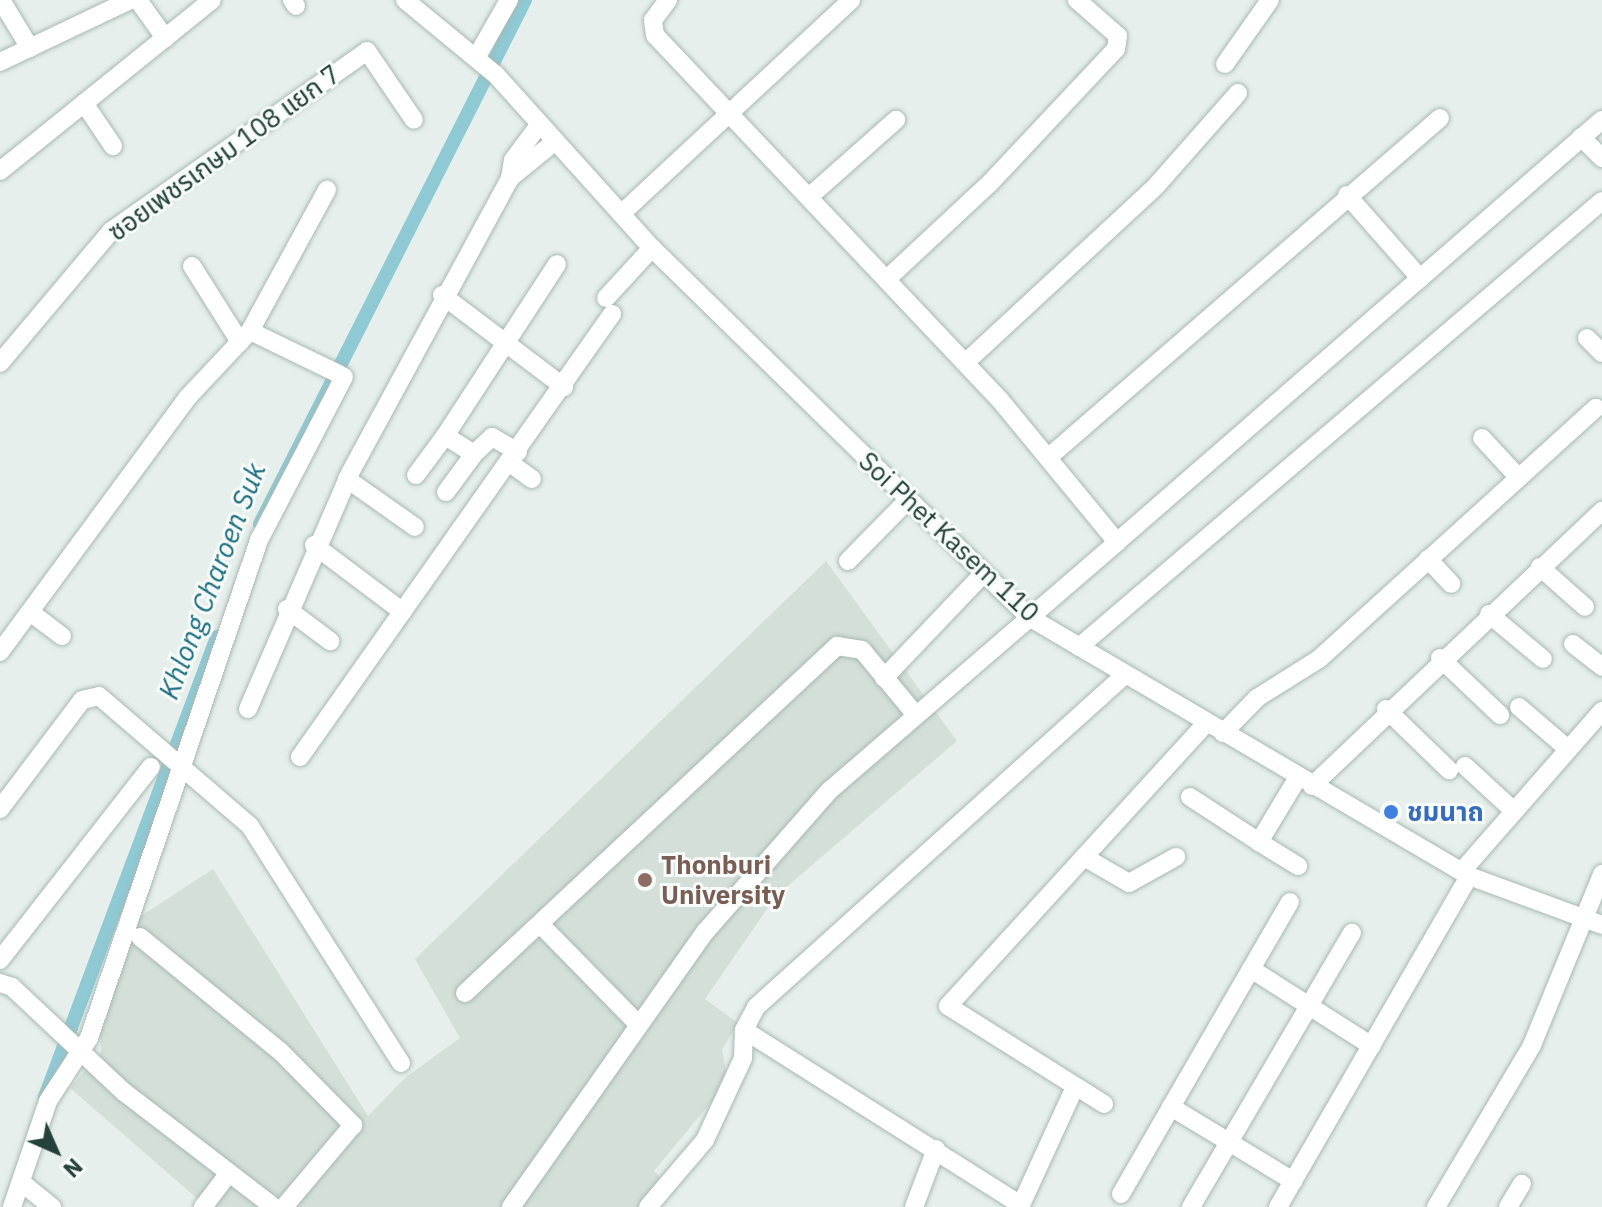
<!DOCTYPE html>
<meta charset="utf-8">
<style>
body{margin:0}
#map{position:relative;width:1602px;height:1207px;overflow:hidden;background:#e6efeb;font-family:"IBM Plex Sans","Noto Sans Thai",sans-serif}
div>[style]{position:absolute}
.built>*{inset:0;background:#d4dfda}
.canal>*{height:14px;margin:-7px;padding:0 7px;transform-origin:7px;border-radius:7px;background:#8ec9d4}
.roads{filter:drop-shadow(0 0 2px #a8b8b2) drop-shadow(0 0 2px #a8b8b2)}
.minor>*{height:18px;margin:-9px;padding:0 9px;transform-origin:9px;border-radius:9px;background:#fff}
.dots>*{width:22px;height:22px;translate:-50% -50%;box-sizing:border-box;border:4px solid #f7fbf9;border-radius:50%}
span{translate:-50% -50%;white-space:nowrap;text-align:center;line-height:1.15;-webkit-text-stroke:6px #f7fbf9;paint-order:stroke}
.street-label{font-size:26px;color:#24423a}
.shop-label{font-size:26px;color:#366cbe;font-weight:700}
.left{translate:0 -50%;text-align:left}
.education-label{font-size:26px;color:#785e54;font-weight:700}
.water-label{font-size:28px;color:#1c6f80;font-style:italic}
.north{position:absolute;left:16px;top:1111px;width:80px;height:80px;-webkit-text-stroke:6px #f7fbf9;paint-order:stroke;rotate:135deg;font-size:22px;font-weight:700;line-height:32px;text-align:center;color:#24423a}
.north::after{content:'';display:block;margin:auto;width:28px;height:36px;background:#24423a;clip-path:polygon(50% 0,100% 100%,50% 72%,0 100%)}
</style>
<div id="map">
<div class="built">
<i style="clip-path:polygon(826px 561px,957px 741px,776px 896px,705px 999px,738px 1023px,722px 1050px,728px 1082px,654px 1171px,660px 1177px,640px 1207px,207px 1207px,70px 1088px,101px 1052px,100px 1016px,138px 918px,213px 869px,368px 1116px,406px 1077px,460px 1038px,415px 959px)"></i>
</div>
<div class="canal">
<i style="left:260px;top:524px;width:587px;rotate:-63.17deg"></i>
<i style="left:45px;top:1097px;width:491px;rotate:-69.5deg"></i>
</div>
<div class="roads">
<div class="minor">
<i style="left:1px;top:0;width:56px;rotate:58.9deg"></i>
<i style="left:138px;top:0;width:47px;rotate:54.6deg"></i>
<i style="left:292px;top:0;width:7px;rotate:56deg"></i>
<i style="left:405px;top:0;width:118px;rotate:39.5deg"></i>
<i style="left:496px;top:75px;width:233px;rotate:48deg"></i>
<i style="left:652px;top:248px;width:528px;rotate:44.39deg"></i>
<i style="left:1029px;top:617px;width:511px;rotate:30.48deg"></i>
<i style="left:1469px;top:876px;width:142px;rotate:20.2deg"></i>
<i style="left:476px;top:58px;width:67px;rotate:-60.4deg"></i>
<i style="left:0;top:62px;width:144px;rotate:-25.5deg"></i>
<i style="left:1225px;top:64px;width:78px;rotate:-54.9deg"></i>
<i style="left:84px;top:103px;width:52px;rotate:56deg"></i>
<i style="left:539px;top:125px;width:44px;rotate:126.6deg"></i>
<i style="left:513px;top:160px;width:18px;rotate:99deg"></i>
<i style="left:510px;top:178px;width:55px;rotate:-39.1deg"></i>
<i style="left:1581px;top:137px;width:30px;rotate:45deg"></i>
<i style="left:0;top:171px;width:272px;rotate:-38.9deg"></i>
<i style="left:1347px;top:195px;width:111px;rotate:48.7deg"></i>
<i style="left:810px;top:196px;width:115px;rotate:-41.5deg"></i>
<i style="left:621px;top:214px;width:314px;rotate:-42.9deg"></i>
<i style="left:192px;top:266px;width:90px;rotate:57.7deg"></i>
<i style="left:888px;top:278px;width:139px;rotate:-43deg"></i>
<i style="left:990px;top:183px;width:184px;rotate:-46.8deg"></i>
<i style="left:1116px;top:49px;width:13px;rotate:-81deg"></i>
<i style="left:1118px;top:36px;width:55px;rotate:-138.7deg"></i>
<i style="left:442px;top:295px;width:153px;rotate:37deg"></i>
<i style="left:606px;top:298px;width:68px;rotate:-47.4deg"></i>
<i style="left:250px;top:331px;width:99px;rotate:25.8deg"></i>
<i style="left:1587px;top:338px;width:21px;rotate:45deg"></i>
<i style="left:0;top:363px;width:172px;rotate:-49.9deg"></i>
<i style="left:111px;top:231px;width:313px;rotate:-35.1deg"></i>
<i style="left:367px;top:51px;width:83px;rotate:55.7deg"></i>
<i style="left:965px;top:363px;width:260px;rotate:-42.8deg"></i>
<i style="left:1156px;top:186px;width:124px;rotate:-48.6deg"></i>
<i style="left:1482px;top:438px;width:54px;rotate:47.2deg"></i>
<i style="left:518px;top:452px;width:30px;rotate:-150deg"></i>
<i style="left:492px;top:437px;width:25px;rotate:137deg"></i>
<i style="left:474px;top:454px;width:34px;rotate:-148deg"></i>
<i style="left:445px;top:436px;width:205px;rotate:-56.9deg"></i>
<i style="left:1050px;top:456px;width:516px;rotate:-40.91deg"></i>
<i style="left:510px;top:463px;width:27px;rotate:36deg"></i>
<i style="left:416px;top:475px;width:49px;rotate:-53.4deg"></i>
<i style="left:347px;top:479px;width:83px;rotate:35.2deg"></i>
<i style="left:446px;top:492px;width:47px;rotate:-53.6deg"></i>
<i style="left:1117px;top:542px;width:643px;rotate:-41.03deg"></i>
<i style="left:314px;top:545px;width:111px;rotate:37deg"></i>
<i style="left:1428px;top:559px;width:34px;rotate:47deg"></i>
<i style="left:848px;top:561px;width:86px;rotate:-45.5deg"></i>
<i style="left:1540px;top:567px;width:60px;rotate:41.6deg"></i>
<i style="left:287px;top:609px;width:54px;rotate:36.7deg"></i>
<i style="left:30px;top:612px;width:40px;rotate:37deg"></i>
<i style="left:1489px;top:614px;width:70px;rotate:39.8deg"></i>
<i style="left:1573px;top:644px;width:37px;rotate:38deg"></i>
<i style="left:1079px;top:647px;width:687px;rotate:-40.46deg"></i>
<i style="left:0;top:652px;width:317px;rotate:-53.6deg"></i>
<i style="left:188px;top:397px;width:91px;rotate:-46.8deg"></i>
<i style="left:250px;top:331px;width:161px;rotate:-61.4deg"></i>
<i style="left:1440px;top:658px;width:83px;rotate:43.5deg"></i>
<i style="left:884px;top:678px;width:144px;rotate:-46.4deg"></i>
<i style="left:1519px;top:707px;width:65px;rotate:40.6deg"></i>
<i style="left:248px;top:709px;width:257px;rotate:-66.6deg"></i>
<i style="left:350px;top:473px;width:336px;rotate:-61.5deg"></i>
<i style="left:1386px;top:709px;width:88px;rotate:44.1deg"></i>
<i style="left:1223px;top:733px;width:49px;rotate:-45.8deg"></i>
<i style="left:1257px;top:698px;width:73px;rotate:-32.2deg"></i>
<i style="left:1319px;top:659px;width:374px;rotate:-42.2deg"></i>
<i style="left:300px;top:757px;width:542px;rotate:-54.84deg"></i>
<i style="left:1465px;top:766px;width:67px;rotate:42.6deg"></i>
<i style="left:1297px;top:779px;width:74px;rotate:121.1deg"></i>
<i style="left:1259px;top:842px;width:46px;rotate:31.6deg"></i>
<i style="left:1312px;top:786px;width:400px;rotate:-43.5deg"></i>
<i style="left:1190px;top:797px;width:82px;rotate:33.1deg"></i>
<i style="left:0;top:809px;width:136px;rotate:-53deg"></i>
<i style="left:82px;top:700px;width:17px;rotate:-13deg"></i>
<i style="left:99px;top:696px;width:199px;rotate:40.7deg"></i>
<i style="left:250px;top:826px;width:281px;rotate:57.5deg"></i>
<i style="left:1084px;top:857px;width:52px;rotate:30deg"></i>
<i style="left:1129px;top:883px;width:54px;rotate:-29deg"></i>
<i style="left:1462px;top:871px;width:213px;rotate:-48.8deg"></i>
<i style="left:540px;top:924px;width:137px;rotate:45.6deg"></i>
<i style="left:140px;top:937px;width:182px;rotate:39.2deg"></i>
<i style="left:281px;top:1052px;width:103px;rotate:45.4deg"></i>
<i style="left:353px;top:1125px;width:107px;rotate:130.1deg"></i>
<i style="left:0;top:960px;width:245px;rotate:-52deg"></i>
<i style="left:1251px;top:969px;width:143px;rotate:32.5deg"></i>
<i style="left:0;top:983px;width:13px;rotate:18deg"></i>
<i style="left:12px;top:987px;width:154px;rotate:43.2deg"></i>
<i style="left:124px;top:1092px;width:189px;rotate:37.5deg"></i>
<i style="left:465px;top:993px;width:509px;rotate:-43.01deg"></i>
<i style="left:837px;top:646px;width:25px;rotate:9deg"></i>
<i style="left:862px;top:650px;width:83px;rotate:50.4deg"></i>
<i style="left:744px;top:1030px;width:328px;rotate:32.3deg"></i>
<i style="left:1104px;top:1104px;width:184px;rotate:-147.9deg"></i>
<i style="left:948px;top:1006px;width:383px;rotate:-47.6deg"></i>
<i style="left:1171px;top:1107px;width:237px;rotate:-59.9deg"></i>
<i style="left:21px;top:1182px;width:40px;rotate:39deg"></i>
<i style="left:1121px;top:1194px;width:100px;rotate:-60.1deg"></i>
<i style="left:1171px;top:1107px;width:143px;rotate:31.2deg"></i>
<i style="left:12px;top:1207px;width:112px;rotate:-71.2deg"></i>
<i style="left:48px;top:1101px;width:75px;rotate:-56.9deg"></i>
<i style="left:89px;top:1038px;width:526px;rotate:-71.15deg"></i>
<i style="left:259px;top:540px;width:184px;rotate:-62.5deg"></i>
<i style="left:203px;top:1207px;width:43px;rotate:-52.6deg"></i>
<i style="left:511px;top:1207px;width:338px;rotate:-54.8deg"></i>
<i style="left:706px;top:931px;width:186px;rotate:-48.7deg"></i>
<i style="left:829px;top:791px;width:381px;rotate:-40.8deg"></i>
<i style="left:1117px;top:542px;width:184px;rotate:-129.5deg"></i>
<i style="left:1000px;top:400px;width:502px;rotate:-133.39deg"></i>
<i style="left:655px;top:35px;width:15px;rotate:-98deg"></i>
<i style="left:653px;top:20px;width:25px;rotate:-53deg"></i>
<i style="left:648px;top:1207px;width:88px;rotate:-49.6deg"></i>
<i style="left:705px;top:1140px;width:90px;rotate:-65.1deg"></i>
<i style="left:743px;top:1058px;width:28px;rotate:-88deg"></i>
<i style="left:744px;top:1030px;width:26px;rotate:-62deg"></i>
<i style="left:756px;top:1007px;width:496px;rotate:-42deg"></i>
<i style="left:914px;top:1207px;width:62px;rotate:-69.2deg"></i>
<i style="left:1020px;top:1207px;width:130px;rotate:-65.4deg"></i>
<i style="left:1191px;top:1207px;width:318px;rotate:-59.6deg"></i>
<i style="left:1278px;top:1207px;width:382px;rotate:-60deg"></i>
<i style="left:1436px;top:1207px;width:188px;rotate:-59.3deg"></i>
<i style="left:1532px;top:1045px;width:185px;rotate:-67.7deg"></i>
<i style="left:1508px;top:1207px;width:27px;rotate:-59deg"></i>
</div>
</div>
<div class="dots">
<i style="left:1391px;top:812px;background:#3f7fe0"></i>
<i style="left:645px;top:880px;background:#8d6e63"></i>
</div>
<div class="street-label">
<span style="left:224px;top:153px;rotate:-36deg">ซอยเพชรเกษม 108 แยก 7</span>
<span style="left:949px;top:537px;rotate:43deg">Soi Phet Kasem 110</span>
</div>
<div class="shop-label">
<span class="left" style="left:1407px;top:812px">ชมนาถ</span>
</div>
<div class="education-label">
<span class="left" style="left:661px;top:880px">Thonburi<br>University</span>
</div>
<div class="water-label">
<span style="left:212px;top:581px;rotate:-69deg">Khlong Charoen Suk</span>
</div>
<div class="north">N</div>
</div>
